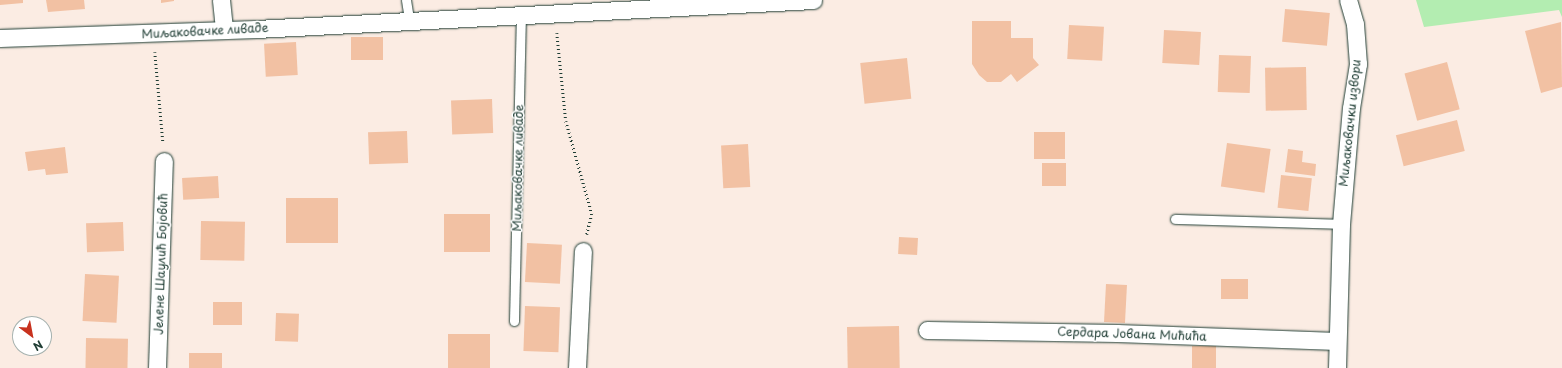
<!DOCTYPE html>
<meta charset="utf-8">
<style>
body{margin:0}
#map{position:relative;width:1562px;height:368px;overflow:hidden;background:#fbece3;font-family:"Playpen Sans",sans-serif}
div>[style]{position:absolute}
.green>*{inset:0;background:#b3edb1}
.building>*{inset:0;background:#f2c1a3;transform-origin:0 0}
.path>*{height:2.5px;margin-top:-1.25px;transform-origin:0;background:repeating-linear-gradient(90deg,#1f3d34 0 1px,transparent 0 4px)}
.roads{filter:drop-shadow(0 0 1px #1f3d34) drop-shadow(0 0 1px #1f3d34)}
.lane>*{height:9px;margin:-4.5px;padding:0 4.5px;transform-origin:4.5px;border-radius:4.5px;background:#fff}
.street>*{height:17px;margin:-8.5px;padding:0 8.5px;transform-origin:8.5px;border-radius:8.5px;background:#fff}
span{translate:-50% -50%;white-space:nowrap;text-align:center;line-height:1.15;-webkit-text-stroke:3px #fff;paint-order:stroke}
.street-label{font-size:12px;color:#1f3d34}
.north{position:absolute;left:12px;top:316px;width:40px;height:40px;box-sizing:border-box;background:#fff;border:1px solid #a5b1ae;border-radius:50%;rotate:148deg;font-size:11px;font-weight:700;line-height:16px;text-align:center;color:#1f3d34}
.north::after{content:'';display:block;margin:auto;width:14px;height:18px;background:#c8321e;clip-path:polygon(50% 0,100% 100%,50% 72%,0 100%)}
</style>
<div id="map">
<div class="green">
<i style="clip-path:polygon(1416px 0,1562px 0,1562px 17px,1559px 10px,1424px 27px)"></i>
</div>
<div class="building">
<i style="clip-path:polygon(0 0,23px 0,23px 3px,0 5px)"></i>
<i style="clip-path:polygon(46px 0,84px 0,85px 9px,48px 12px)"></i>
<i style="clip-path:polygon(161px 0,174px 0,174px 1px,161px 3px)"></i>
<i style="left:1285px;top:9px;width:45px;height:33px;rotate:5deg"></i>
<i style="clip-path:polygon(972px 21px,1011px 21px,1011px 38px,1033px 38px,1033px 58px,1039px 65px,1017px 82px,1011px 74px,1001px 82px,987px 82px,979px 75px,972px 64px)"></i>
<i style="clip-path:polygon(1561px 22px,1562px 87px,1541px 93px,1525px 31px)"></i>
<i style="left:1069px;top:25px;width:35px;height:34px;rotate:3deg"></i>
<i style="left:1164px;top:30px;width:37px;height:33px;rotate:3deg"></i>
<i style="left:383px;top:37px;width:23px;height:32px;rotate:90deg"></i>
<i style="left:296px;top:42px;width:33px;height:32px;rotate:87deg"></i>
<i style="left:1219px;top:55px;width:32px;height:37px;rotate:2deg"></i>
<i style="left:907px;top:58px;width:41px;height:47px;rotate:84deg"></i>
<i style="left:1447px;top:62px;width:49px;height:44px;rotate:75deg"></i>
<i style="left:1306px;top:67px;width:43px;height:41px;rotate:89deg"></i>
<i style="left:492px;top:99px;width:34px;height:41px;rotate:88deg"></i>
<i style="left:1457px;top:120px;width:32px;height:63px;rotate:76deg"></i>
<i style="left:407px;top:131px;width:32px;height:39px;rotate:88deg"></i>
<i style="left:1034px;top:132px;width:31px;height:27px"></i>
<i style="left:1227px;top:143px;width:44px;height:44px;rotate:8deg"></i>
<i style="left:748px;top:144px;width:43px;height:27px;rotate:87deg"></i>
<i style="clip-path:polygon(65px 147px,68px 173px,46px 175px,45px 169px,28px 171px,25px 152px)"></i>
<i style="clip-path:polygon(1288px 149px,1303px 151px,1302px 162px,1316px 164px,1315px 176px,1285px 172px)"></i>
<i style="left:1042px;top:163px;width:24px;height:23px"></i>
<i style="left:1281px;top:175px;width:31px;height:33px;rotate:6deg"></i>
<i style="left:218px;top:176px;width:22px;height:36px;rotate:87deg"></i>
<i style="left:286px;top:198px;width:52px;height:45px"></i>
<i style="left:444px;top:214px;width:46px;height:38px"></i>
<i style="left:201px;top:221px;width:44px;height:39px;rotate:1deg"></i>
<i style="left:123px;top:222px;width:29px;height:37px;rotate:88deg"></i>
<i style="left:899px;top:237px;width:19px;height:17px;rotate:3deg"></i>
<i style="left:527px;top:243px;width:35px;height:39px;rotate:3deg"></i>
<i style="left:85px;top:274px;width:34px;height:47px;rotate:3deg"></i>
<i style="left:1221px;top:279px;width:27px;height:20px"></i>
<i style="left:1106px;top:284px;width:21px;height:38px;rotate:3deg"></i>
<i style="left:213px;top:302px;width:29px;height:23px"></i>
<i style="left:525px;top:306px;width:35px;height:45px;rotate:2deg"></i>
<i style="left:276px;top:313px;width:23px;height:28px;rotate:2deg"></i>
<i style="left:899px;top:326px;width:42px;height:52px;rotate:89deg"></i>
<i style="left:448px;top:334px;width:42px;height:34px"></i>
<i style="left:86px;top:338px;width:42px;height:30px;rotate:1deg"></i>
<i style="left:1192px;top:346px;width:24px;height:22px"></i>
<i style="left:189px;top:353px;width:33px;height:15px"></i>
</div>
<div class="path">
<i style="left:557px;top:33px;width:88px;rotate:84.2deg"></i>
<i style="left:566px;top:121px;width:97px;rotate:74.4deg"></i>
<i style="left:592px;top:214px;width:21px;rotate:104deg"></i>
<i style="left:155px;top:52px;width:90px;rotate:84.9deg"></i>
</div>
<div class="roads">
<div class="lane">
<i style="left:406px;top:0;width:20px;rotate:81deg"></i>
<i style="left:1175px;top:219px;width:166px;rotate:1.7deg"></i>
<i style="left:514px;top:321px;width:306px;rotate:-88.7deg"></i>
</div>
<div class="street">
<i style="left:221px;top:0;width:30px;rotate:84deg"></i>
<i style="left:0;top:38px;width:256px;rotate:-2deg"></i>
<i style="left:256px;top:29px;width:558px;rotate:-2.98deg"></i>
<i style="left:927px;top:330px;width:190px;rotate:0.9deg"></i>
<i style="left:1117px;top:333px;width:220px;rotate:2.1deg"></i>
<i style="left:157px;top:368px;width:207px;rotate:-88.1deg"></i>
<i style="left:577px;top:368px;width:117px;rotate:-87.1deg"></i>
<i style="left:1337px;top:368px;width:144px;rotate:-88.4deg"></i>
<i style="left:1341px;top:224px;width:116px;rotate:-85.1deg"></i>
<i style="left:1351px;top:108px;width:45px;rotate:-81deg"></i>
<i style="left:1358px;top:64px;width:40px;rotate:-94.3deg"></i>
<i style="left:1355px;top:24px;width:25px;rotate:-106deg"></i>
</div>
</div>
<div class="street-label">
<span style="left:205px;top:31px;rotate:-3deg">Миљаковачке ливаде</span>
<span style="left:1350px;top:123px;rotate:-84deg">Миљаковачки извори</span>
<span style="left:518px;top:168px;rotate:-89deg">Миљаковачке ливаде</span>
<span style="left:161px;top:264px;rotate:-88deg">Јелене Шаулић Бојовић</span>
<span style="left:1132px;top:334px;rotate:2deg">Сердара Јована Мићића</span>
</div>
<div class="north">N</div>
</div>
